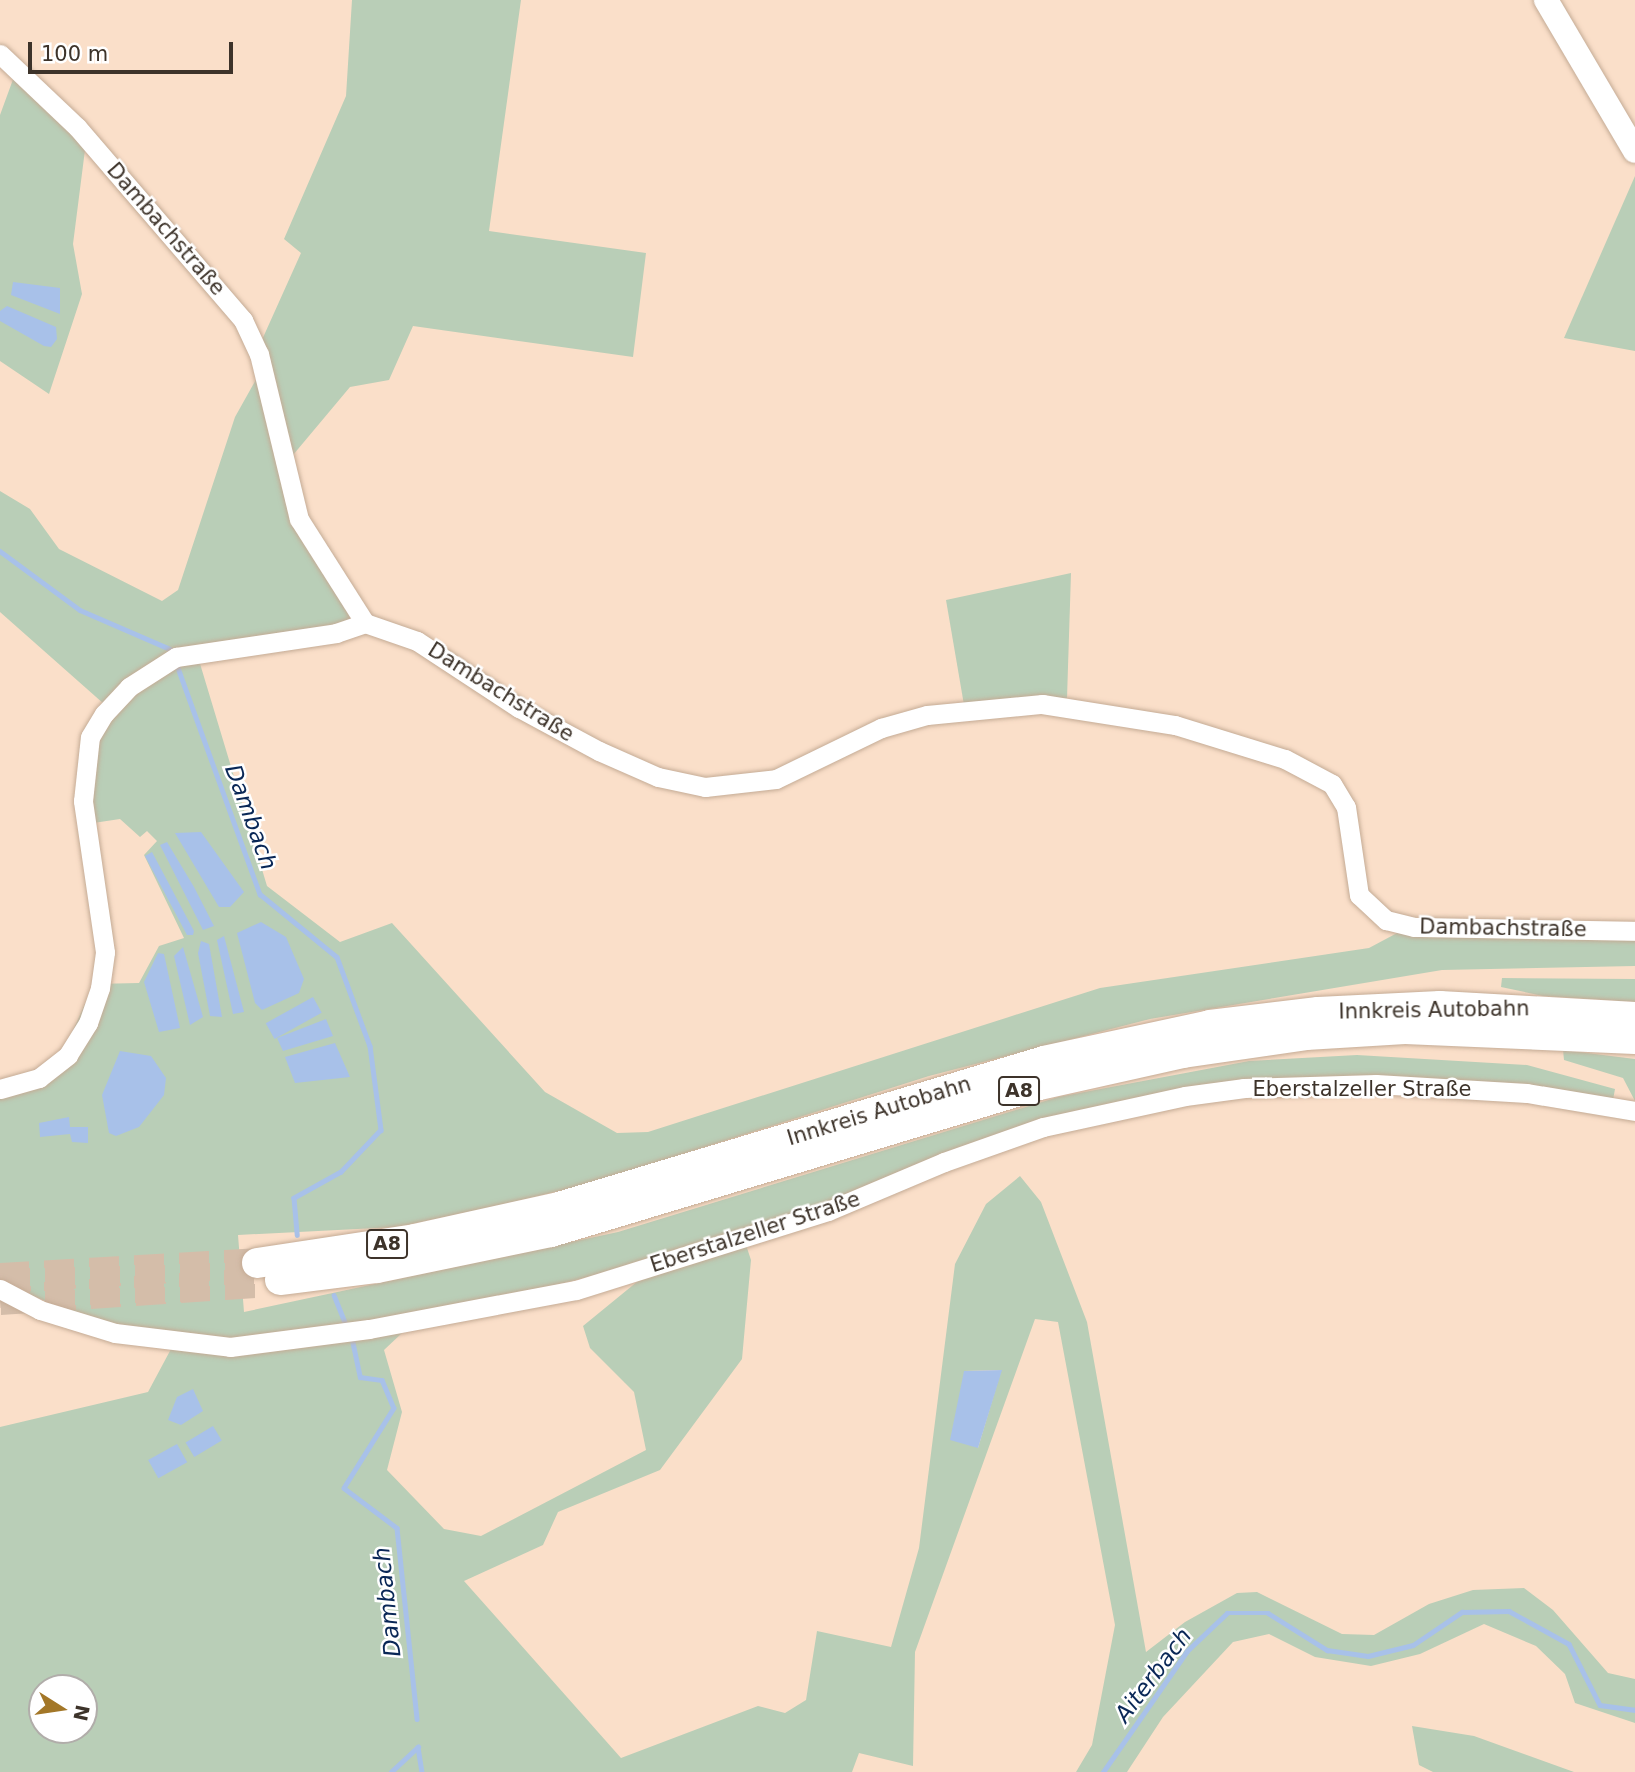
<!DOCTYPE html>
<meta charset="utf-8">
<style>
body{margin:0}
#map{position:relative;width:1635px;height:1772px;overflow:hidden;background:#fadfc9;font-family:"DejaVu Sans",sans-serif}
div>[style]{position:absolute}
.green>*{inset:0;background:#b9ceb7}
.water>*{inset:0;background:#a8c1e9;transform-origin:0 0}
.stream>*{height:4.5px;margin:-2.25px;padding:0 2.25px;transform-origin:2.25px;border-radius:2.25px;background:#a8c1e9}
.highway-tunnel>*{height:30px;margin-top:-15px;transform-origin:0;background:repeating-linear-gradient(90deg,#d4bda9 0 30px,transparent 0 45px)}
.roads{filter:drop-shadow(0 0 2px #c4ab95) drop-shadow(0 0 2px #c4ab95)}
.minor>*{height:19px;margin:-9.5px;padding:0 9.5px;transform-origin:9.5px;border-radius:9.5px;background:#fff}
.major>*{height:24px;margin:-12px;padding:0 12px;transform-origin:12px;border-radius:12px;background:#fff}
.highway>*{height:30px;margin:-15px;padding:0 15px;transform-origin:15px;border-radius:15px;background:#fff}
span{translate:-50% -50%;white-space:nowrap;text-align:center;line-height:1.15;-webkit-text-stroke:5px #fff;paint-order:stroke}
.shield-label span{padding:2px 5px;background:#fff;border:2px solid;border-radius:5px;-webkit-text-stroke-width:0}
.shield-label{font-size:19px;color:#3d332a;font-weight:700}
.street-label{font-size:21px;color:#3d332a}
.water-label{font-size:23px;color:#092756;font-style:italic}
.north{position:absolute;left:28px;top:1674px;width:70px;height:70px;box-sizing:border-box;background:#fff;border:2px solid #b1adaa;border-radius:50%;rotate:102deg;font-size:19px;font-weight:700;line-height:28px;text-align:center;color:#3d332a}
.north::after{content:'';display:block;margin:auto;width:24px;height:32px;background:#a37728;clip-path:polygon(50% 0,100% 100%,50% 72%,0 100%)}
.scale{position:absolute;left:28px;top:42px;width:205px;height:32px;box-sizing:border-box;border:4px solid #3d332a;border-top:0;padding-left:9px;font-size:21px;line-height:24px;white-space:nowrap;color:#3d332a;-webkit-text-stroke:5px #fff;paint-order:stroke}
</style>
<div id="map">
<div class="green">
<i style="clip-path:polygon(352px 0,521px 0,489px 231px,646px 253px,633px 357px,413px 326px,389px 380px,350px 387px,288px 461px,261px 342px,301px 253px,284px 239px,346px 96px)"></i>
<i style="clip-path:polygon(15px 74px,86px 142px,73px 244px,82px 294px,49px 394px,0 361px,0 115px)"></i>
<i style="clip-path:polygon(1635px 176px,1635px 351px,1564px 338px)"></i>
<i style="clip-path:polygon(259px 374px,287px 496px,365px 631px,198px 657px,267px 886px,340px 942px,392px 923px,545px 1092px,617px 1133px,648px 1132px,1100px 988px,1369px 948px,1399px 932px,1635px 937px,1635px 966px,1442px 970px,1150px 1019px,929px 1076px,588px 1184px,497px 1206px,397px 1227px,238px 1235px,244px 1312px,618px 1232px,1058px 1097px,1249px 1061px,1357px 1055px,1527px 1065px,1615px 1089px,1613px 1100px,1498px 1083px,1184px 1089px,600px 1274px,495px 1300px,285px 1336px,223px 1341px,155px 1334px,81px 1316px,19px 1290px,0 1280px,0 1082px,39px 1071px,64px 1050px,94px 984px,139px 983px,159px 946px,184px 938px,144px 855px,157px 841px,147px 831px,140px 837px,120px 819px,80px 825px,104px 704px,0 612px,0 491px,30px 509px,59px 549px,162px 601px,178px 590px,235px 417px)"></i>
<i style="clip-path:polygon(1071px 573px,1067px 698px,964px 705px,946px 600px)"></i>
<i style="clip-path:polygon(1502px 978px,1635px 979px,1635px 1002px,1543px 996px,1501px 987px)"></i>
<i style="clip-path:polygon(1563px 1050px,1635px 1059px,1635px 1101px,1623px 1078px,1564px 1060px)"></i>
<i style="clip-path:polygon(evenodd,1020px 1176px,1041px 1202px,1087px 1322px,1146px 1652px,1185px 1622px,1237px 1593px,1257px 1592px,1342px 1634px,1374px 1635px,1429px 1604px,1473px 1590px,1524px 1588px,1553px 1610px,1608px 1673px,1635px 1679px,1635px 1723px,1575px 1703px,1565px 1674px,1536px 1646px,1484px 1624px,1420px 1654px,1371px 1666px,1315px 1657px,1269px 1634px,1233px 1642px,1163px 1717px,1127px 1772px,1076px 1772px,1092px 1745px,1115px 1625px,1058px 1322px,1035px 1319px,915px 1652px,913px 1766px,859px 1753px,852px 1772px,0 1772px,0 1427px,148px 1392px,171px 1349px,253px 1353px,402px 1333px,384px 1350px,402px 1412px,387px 1470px,444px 1529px,481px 1536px,646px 1450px,634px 1392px,590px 1348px,583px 1326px,649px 1272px,746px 1245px,751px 1260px,742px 1359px,660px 1470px,558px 1512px,543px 1545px,464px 1581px,621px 1758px,758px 1706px,785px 1713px,806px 1700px,817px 1631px,891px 1647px,919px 1548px,955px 1264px,986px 1204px,1020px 1176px,1001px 1370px,1001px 1371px,978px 1448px,964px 1371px,1001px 1370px,1020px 1176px,42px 1688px,84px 1688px,84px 1730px,42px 1730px,42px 1688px)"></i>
<i style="clip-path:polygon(1412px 1726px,1474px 1736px,1574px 1772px,1433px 1772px,1419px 1765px)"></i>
</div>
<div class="water">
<i style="clip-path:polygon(13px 282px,60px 288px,60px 314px,11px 295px)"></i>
<i style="clip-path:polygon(7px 306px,56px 327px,57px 339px,51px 347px,44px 346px,0 321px,0 311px)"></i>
<i style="clip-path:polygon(201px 832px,244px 892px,230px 907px,219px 907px,175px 833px)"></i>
<i style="clip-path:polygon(167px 842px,194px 887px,214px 926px,203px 930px,160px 845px)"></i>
<i style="clip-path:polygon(152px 852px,194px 931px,193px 935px,187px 935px,145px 856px)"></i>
<i style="clip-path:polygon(261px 922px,286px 937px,304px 979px,299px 993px,262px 1010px,255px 1003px,237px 933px)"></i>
<i style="clip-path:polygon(224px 936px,244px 1012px,233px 1014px,217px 940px)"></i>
<i style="clip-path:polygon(201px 941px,209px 944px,222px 1017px,210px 1016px,198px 953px)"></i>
<i style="clip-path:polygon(183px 947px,203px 1017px,190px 1025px,174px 956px)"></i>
<i style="clip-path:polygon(158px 953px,164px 954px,180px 1028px,159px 1032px,144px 982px)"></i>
<i style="left:313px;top:997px;width:18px;height:54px;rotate:61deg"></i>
<i style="clip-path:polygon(326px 1019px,333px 1036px,283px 1051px,277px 1038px)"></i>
<i style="clip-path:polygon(335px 1043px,350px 1077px,295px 1083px,285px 1057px)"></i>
<i style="clip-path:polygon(120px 1051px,151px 1056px,166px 1078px,164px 1095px,139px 1127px,116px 1136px,109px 1133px,102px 1095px)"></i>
<i style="clip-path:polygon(69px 1117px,70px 1127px,88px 1127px,88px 1143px,72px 1142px,70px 1134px,40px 1137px,39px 1123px)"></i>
<i style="clip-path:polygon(1002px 1370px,978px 1448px,950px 1440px,964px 1371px)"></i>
<i style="clip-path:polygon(193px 1389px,203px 1411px,181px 1425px,168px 1420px,177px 1397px)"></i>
<i style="left:213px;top:1426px;width:17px;height:32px;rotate:59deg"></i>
<i style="left:177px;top:1444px;width:21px;height:33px;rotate:61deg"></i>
</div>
<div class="stream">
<i style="left:0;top:551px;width:99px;rotate:36.4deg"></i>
<i style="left:80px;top:610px;width:98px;rotate:23.4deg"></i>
<i style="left:177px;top:665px;width:244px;rotate:70.1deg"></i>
<i style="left:260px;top:894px;width:99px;rotate:39.3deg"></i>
<i style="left:337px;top:957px;width:95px;rotate:69.7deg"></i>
<i style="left:370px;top:1046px;width:85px;rotate:82.5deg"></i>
<i style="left:381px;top:1130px;width:58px;rotate:133.6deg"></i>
<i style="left:341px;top:1172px;width:54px;rotate:151deg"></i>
<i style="left:294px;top:1198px;width:37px;rotate:85deg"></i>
<i style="left:334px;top:1295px;width:35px;rotate:68deg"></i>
<i style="left:352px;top:1338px;width:40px;rotate:78deg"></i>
<i style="left:360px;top:1377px;width:22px;rotate:8deg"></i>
<i style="left:382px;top:1380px;width:30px;rotate:67deg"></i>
<i style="left:394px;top:1408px;width:94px;rotate:122deg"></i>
<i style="left:344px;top:1488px;width:66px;rotate:37deg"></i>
<i style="left:397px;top:1528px;width:192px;rotate:84deg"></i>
<i style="left:391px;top:1772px;width:37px;rotate:-43deg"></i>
<i style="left:418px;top:1747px;width:25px;rotate:81deg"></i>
<i style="left:1103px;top:1772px;width:147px;rotate:-55.2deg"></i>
<i style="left:1187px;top:1651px;width:55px;rotate:-43.5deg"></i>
<i style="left:1227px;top:1613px;width:41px"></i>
<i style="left:1268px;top:1613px;width:70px;rotate:32.1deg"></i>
<i style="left:1327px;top:1650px;width:41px;rotate:8.3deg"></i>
<i style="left:1368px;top:1656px;width:46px;rotate:-13.7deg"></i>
<i style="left:1413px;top:1645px;width:59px;rotate:-34deg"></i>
<i style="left:1462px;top:1612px;width:47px;rotate:-1.2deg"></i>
<i style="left:1509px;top:1611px;width:68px;rotate:28.8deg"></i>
<i style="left:1569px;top:1644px;width:68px;rotate:63.1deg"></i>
<i style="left:1600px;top:1705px;width:35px;rotate:8deg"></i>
</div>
<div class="highway-tunnel">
<i style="left:0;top:1278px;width:257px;rotate:-3.3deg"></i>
<i style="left:0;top:1300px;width:260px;rotate:-3.8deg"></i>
</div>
<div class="roads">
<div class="minor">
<i style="left:0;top:54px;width:106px;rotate:43.5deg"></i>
<i style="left:77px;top:127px;width:255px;rotate:49.3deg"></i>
<i style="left:243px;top:320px;width:38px;rotate:65deg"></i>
<i style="left:259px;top:354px;width:170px;rotate:76.4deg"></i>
<i style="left:299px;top:519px;width:123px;rotate:57.6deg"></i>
<i style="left:0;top:1089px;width:41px;rotate:-15.8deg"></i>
<i style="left:39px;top:1078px;width:37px;rotate:-38deg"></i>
<i style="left:68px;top:1055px;width:38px;rotate:-58deg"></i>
<i style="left:88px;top:1023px;width:37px;rotate:-71deg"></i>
<i style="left:100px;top:988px;width:36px;rotate:-82deg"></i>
<i style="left:105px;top:952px;width:153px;rotate:-98.3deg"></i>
<i style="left:83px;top:801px;width:64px;rotate:-83.8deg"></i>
<i style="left:90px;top:737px;width:27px;rotate:-59deg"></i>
<i style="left:104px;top:714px;width:37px;rotate:-47deg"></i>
<i style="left:129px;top:687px;width:56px;rotate:-32.6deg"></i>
<i style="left:176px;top:657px;width:162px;rotate:-8.5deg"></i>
<i style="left:336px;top:633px;width:31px;rotate:-19deg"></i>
<i style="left:365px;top:623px;width:55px;rotate:19.1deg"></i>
<i style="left:417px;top:641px;width:122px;rotate:33.3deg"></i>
<i style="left:519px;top:708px;width:91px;rotate:28.3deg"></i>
<i style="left:599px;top:751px;width:64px;rotate:23.8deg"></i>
<i style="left:658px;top:777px;width:48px;rotate:12deg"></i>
<i style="left:705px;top:787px;width:71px;rotate:-6.4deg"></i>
<i style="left:776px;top:779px;width:117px;rotate:-25.9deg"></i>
<i style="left:881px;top:728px;width:48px;rotate:-15.8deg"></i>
<i style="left:927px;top:715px;width:116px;rotate:-5.5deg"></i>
<i style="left:1042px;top:704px;width:135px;rotate:9deg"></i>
<i style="left:1175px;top:725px;width:115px;rotate:17.2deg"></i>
<i style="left:1285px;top:759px;width:53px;rotate:28deg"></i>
<i style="left:1332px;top:784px;width:27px;rotate:59deg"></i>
<i style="left:1346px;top:807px;width:89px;rotate:81.6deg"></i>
<i style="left:1359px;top:895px;width:37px;rotate:43deg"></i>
<i style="left:1386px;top:920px;width:29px;rotate:14deg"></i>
<i style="left:1414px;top:927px;width:221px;rotate:1deg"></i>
<i style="left:0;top:1289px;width:45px;rotate:27.7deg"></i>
<i style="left:40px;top:1310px;width:78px;rotate:17deg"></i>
<i style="left:115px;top:1333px;width:116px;rotate:6.9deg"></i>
<i style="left:230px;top:1347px;width:140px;rotate:-7.4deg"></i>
<i style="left:369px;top:1329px;width:211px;rotate:-10.7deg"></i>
<i style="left:576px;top:1290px;width:264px;rotate:-17.4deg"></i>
<i style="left:828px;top:1211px;width:126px;rotate:-22.9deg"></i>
<i style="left:944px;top:1162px;width:105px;rotate:-19.5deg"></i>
<i style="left:1043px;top:1127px;width:145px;rotate:-12.3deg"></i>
<i style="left:1185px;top:1096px;width:60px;rotate:-7.7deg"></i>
<i style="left:1244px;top:1088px;width:132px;rotate:-1.7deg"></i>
<i style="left:1376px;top:1084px;width:151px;rotate:3.4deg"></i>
<i style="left:1527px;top:1093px;width:109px;rotate:9.5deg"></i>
</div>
<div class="major">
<i style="left:1546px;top:0;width:175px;rotate:59.5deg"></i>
</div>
<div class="highway">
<i style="left:257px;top:1263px;width:160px;rotate:-8.6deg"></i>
<i style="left:415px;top:1239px;width:148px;rotate:-12.5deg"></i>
<i style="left:559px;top:1207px;width:506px;rotate:-16.75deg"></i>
<i style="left:1044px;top:1061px;width:170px;rotate:-12.2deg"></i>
<i style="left:1210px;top:1025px;width:109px;rotate:-6.9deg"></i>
<i style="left:1318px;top:1012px;width:122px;rotate:-2.8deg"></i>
<i style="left:1440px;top:1006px;width:195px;rotate:3.2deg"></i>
<i style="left:280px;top:1280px;width:98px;rotate:-7.1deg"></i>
<i style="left:377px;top:1268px;width:178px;rotate:-11.7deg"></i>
<i style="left:551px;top:1232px;width:510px;rotate:-16.76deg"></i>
<i style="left:1039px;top:1085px;width:148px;rotate:-12.5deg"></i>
<i style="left:1183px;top:1053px;width:124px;rotate:-8.3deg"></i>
<i style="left:1306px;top:1035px;width:99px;rotate:-3.5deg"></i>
<i style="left:1405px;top:1029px;width:230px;rotate:2.5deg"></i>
</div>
</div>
<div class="shield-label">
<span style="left:1019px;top:1091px">A8</span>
<span style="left:387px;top:1244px">A8</span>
</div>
<div class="street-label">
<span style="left:166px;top:229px;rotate:49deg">Dambachstraße</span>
<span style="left:501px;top:692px;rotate:32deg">Dambachstraße</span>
<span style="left:1503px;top:928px;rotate:1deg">Dambachstraße</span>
<span style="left:1434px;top:1010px;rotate:-1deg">Innkreis Autobahn</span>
<span style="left:1362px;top:1089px">Eberstalzeller Straße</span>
<span style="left:879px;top:1111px;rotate:-17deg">Innkreis Autobahn</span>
<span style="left:755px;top:1232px;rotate:-18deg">Eberstalzeller Straße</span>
</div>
<div class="water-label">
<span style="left:251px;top:817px;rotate:70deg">Dambach</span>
<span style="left:387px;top:1602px;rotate:-96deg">Dambach</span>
<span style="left:1153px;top:1675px;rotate:-53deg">Aiterbach</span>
</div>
<div class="north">N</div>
<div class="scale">100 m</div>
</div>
